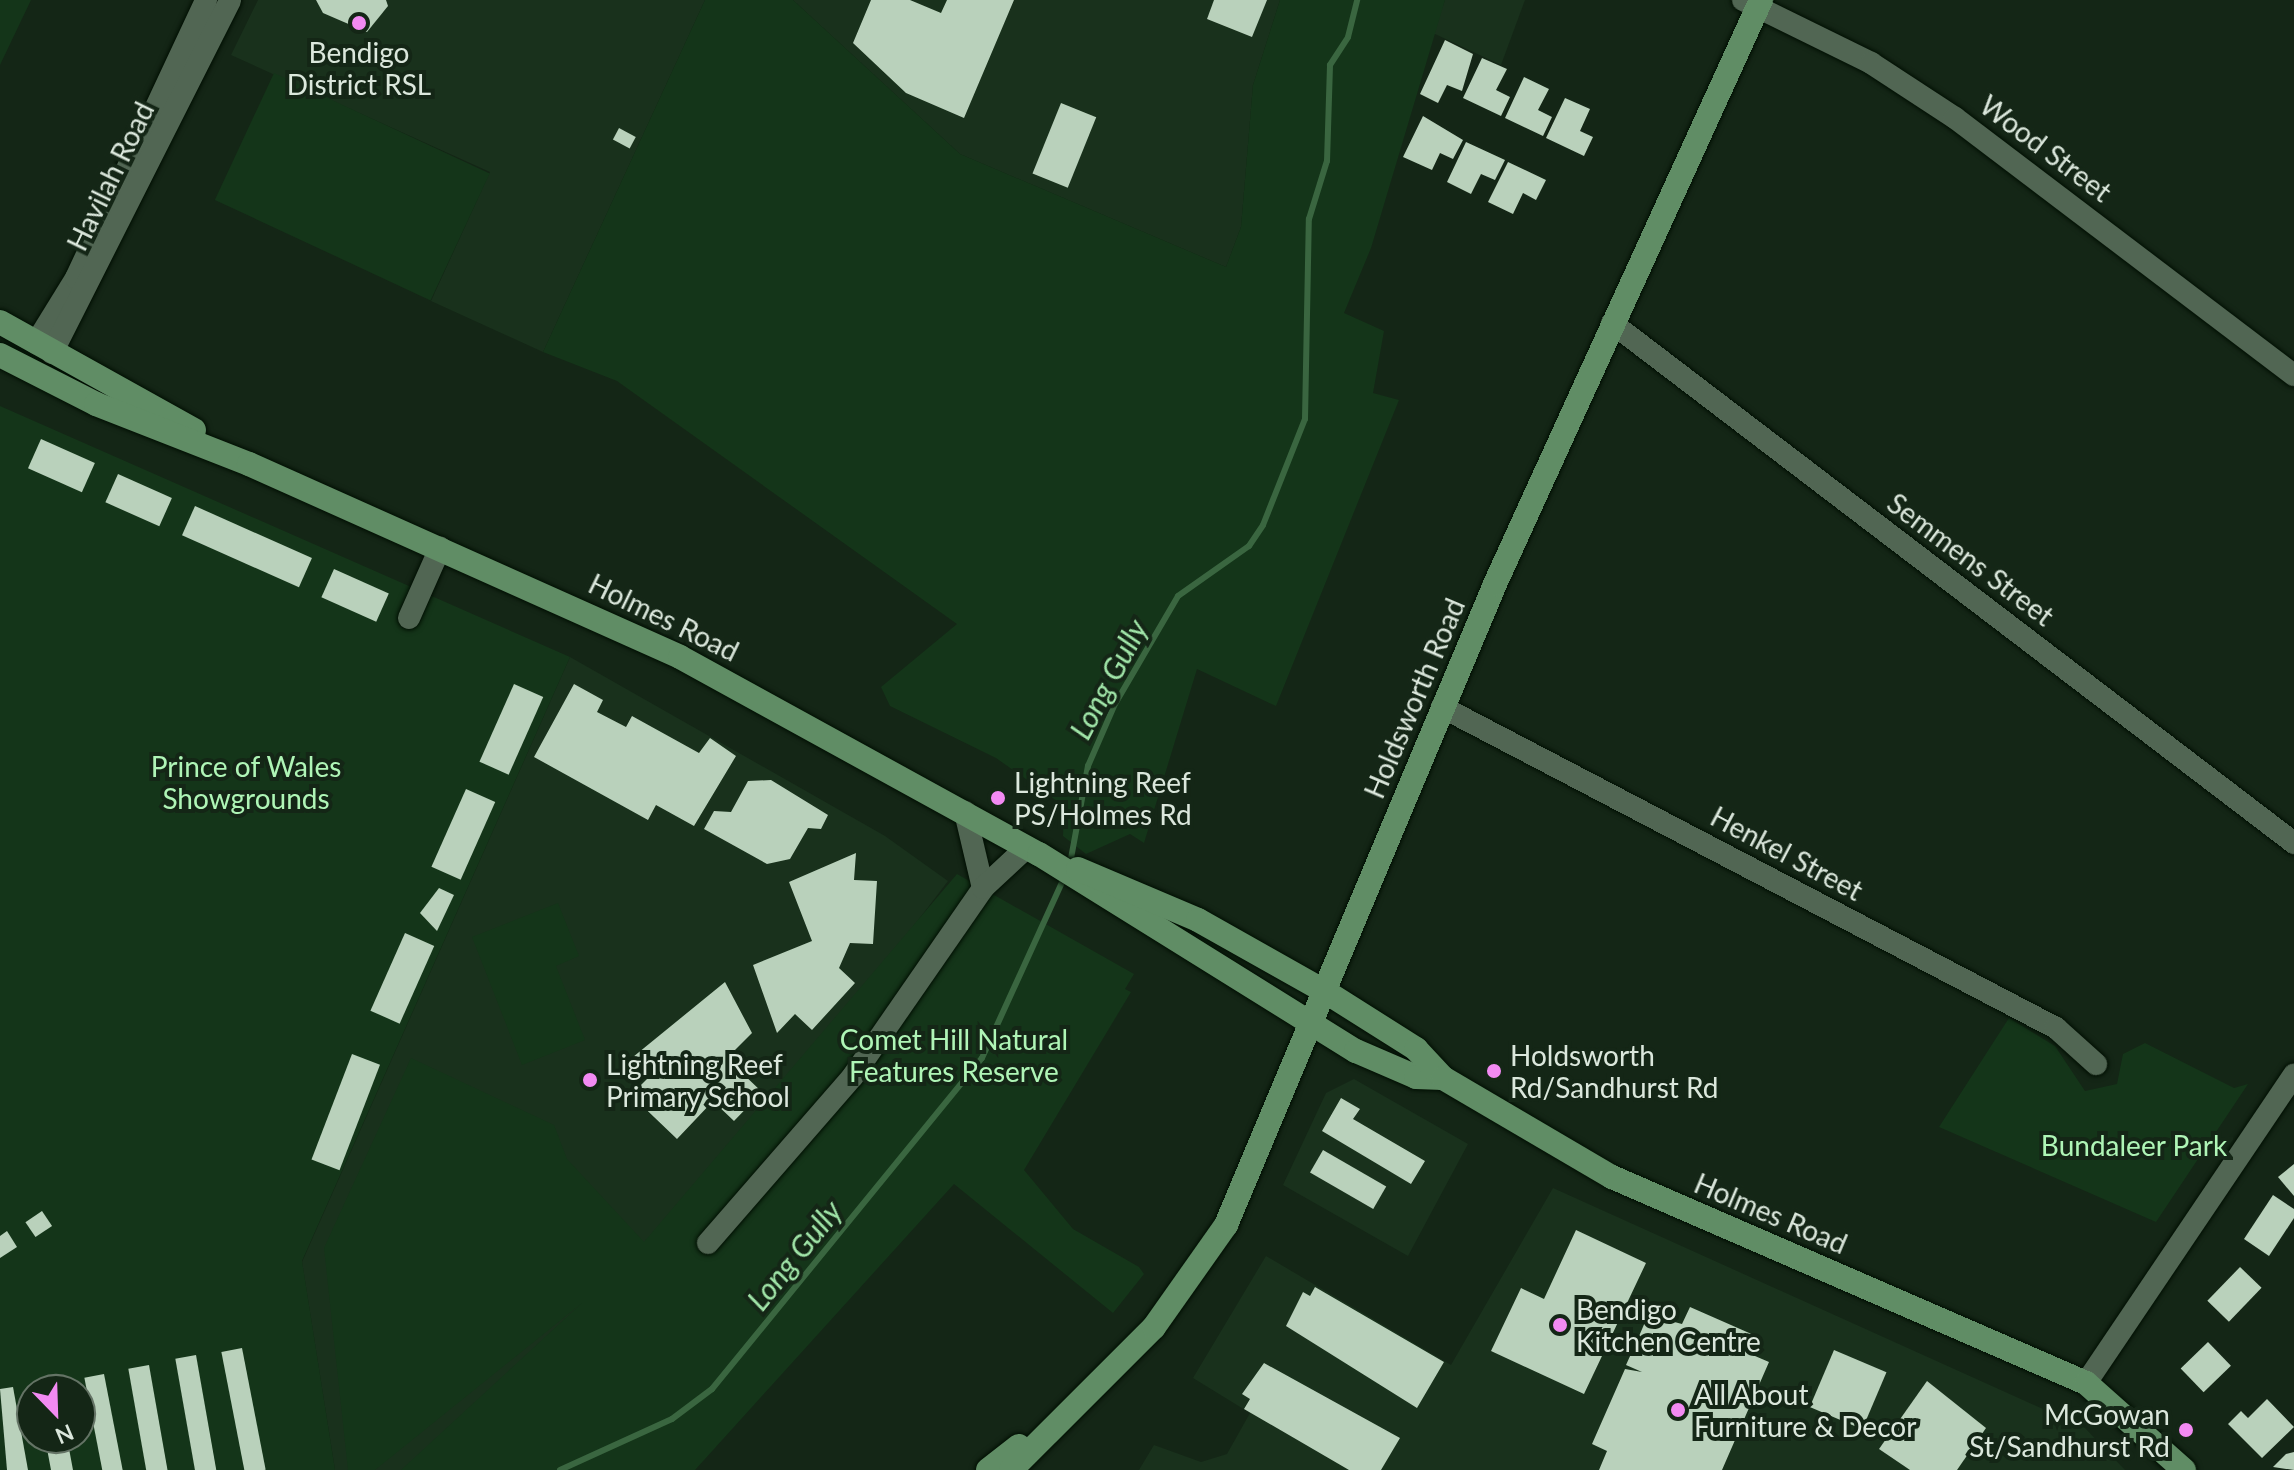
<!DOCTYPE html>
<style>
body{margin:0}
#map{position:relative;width:2294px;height:1470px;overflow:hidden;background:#142616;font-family:Lato,sans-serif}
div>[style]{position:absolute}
.built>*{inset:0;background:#19311c}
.green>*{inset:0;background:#143519;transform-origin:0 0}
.stream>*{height:6px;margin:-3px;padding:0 3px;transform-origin:3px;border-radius:3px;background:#3a6640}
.building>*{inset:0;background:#b9d1bb;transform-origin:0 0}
.roads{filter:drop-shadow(0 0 2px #010f03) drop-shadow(0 0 2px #010f03)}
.minor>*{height:22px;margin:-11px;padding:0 11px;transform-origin:11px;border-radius:11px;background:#516653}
.major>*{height:24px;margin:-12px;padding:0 12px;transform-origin:12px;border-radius:12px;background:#608d65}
.dots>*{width:22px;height:22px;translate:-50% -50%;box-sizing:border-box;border:4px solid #142616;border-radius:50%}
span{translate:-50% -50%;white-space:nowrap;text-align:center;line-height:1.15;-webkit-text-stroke:8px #142616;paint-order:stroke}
.poi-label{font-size:28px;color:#dbe7dc}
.left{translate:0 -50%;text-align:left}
.right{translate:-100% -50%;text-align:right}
.street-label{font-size:28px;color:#dbe7dc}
.park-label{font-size:28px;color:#aff5b6}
.water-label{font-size:30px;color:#a1e6a9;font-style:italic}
.north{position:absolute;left:16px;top:1374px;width:80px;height:80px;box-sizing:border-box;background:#142616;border:2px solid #647365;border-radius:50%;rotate:157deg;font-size:22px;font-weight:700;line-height:32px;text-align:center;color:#dbe7dc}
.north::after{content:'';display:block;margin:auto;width:28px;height:36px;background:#f28af2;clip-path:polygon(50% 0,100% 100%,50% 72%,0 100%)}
</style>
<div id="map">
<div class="built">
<i style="clip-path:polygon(258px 0,705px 0,543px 352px,431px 301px,490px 172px,231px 55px)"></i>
<i style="clip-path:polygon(793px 0,1280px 0,1253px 85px,1241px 227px,1226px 267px,960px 154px)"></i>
<i style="clip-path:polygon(1445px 0,1525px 0,1501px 65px,1433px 33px)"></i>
<i style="clip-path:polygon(570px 657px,885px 836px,948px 881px,724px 1175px,405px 1470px,335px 1470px,302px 1262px)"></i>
<i style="clip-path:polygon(1354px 1079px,1468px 1144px,1408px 1256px,1283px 1185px,1326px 1093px)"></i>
<i style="clip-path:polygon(1553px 1188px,2085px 1428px,2125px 1470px,1139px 1470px,1154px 1445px,1201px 1462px,1227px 1454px,1250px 1413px,1193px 1378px,1266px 1256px,1451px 1365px)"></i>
</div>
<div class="green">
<i style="clip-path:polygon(0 0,31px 0,0 65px)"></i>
<i style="clip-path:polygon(705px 0,793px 0,960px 154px,1226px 267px,1241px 227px,1253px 85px,1280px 0,1445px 0,1371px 248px,1344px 313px,1384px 331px,1373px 393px,1399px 400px,1276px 706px,1197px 669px,1144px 843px,1130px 834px,1086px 854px,1063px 836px,1064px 806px,996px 758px,890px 706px,881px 687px,957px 624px,617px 381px,543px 352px)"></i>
<i style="left:274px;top:73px;width:238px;height:140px;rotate:25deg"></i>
<i style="clip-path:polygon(evenodd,0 406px,570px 657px,302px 1261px,335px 1470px,0 1470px,0 406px,32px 1390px,80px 1390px,80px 1438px,32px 1438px,32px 1390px)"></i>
<i style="clip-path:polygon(957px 874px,1134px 974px,1125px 989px,1131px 992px,1024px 1170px,1073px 1229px,1139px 1267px,1144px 1274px,1113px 1313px,954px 1184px,695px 1470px,401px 1470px,582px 1303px,375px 1470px,348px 1470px,324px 1248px,411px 1058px,554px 1125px,567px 1159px,644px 1242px)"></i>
<i style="clip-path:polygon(558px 903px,579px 956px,556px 966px,585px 1040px,522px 1065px,472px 937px)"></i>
<i style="clip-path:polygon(2009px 1018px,2055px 1046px,2085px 1091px,2117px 1084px,2123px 1054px,2145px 1043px,2234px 1088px,2248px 1084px,2156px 1222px,1939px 1127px)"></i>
</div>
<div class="stream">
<i style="left:1070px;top:864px;width:100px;rotate:-79.6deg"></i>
<i style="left:1088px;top:766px;width:68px;rotate:-66.5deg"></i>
<i style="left:1115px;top:704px;width:125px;rotate:-59.7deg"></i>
<i style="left:1178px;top:596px;width:87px;rotate:-35.2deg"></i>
<i style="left:1249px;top:546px;width:25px;rotate:-56deg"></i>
<i style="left:1263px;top:525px;width:114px;rotate:-68.4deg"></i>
<i style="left:1305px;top:419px;width:200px;rotate:-88.9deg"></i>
<i style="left:1309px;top:219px;width:61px;rotate:-72.8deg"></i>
<i style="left:1327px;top:161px;width:96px;rotate:-88.2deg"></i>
<i style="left:1330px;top:65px;width:33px;rotate:-57deg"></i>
<i style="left:1348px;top:37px;width:38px;rotate:-76deg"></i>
<i style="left:560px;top:1470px;width:123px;rotate:-24.5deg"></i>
<i style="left:672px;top:1419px;width:50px;rotate:-36.9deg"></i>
<i style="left:712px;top:1389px;width:427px;rotate:-50.8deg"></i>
<i style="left:982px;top:1058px;width:198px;rotate:-65.5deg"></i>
</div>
<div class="building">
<i style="clip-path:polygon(316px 0,386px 0,388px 6px,367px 32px,323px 13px)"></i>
<i style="clip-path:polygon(871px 0,910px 0,941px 13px,947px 0,1014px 0,964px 118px,906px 93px,853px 43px)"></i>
<i style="clip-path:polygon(1214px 0,1267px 0,1252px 37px,1207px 19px)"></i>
<i style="clip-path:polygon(1445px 40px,1473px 54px,1462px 91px,1447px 85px,1438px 103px,1420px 94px)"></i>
<i style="clip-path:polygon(1482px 58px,1507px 69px,1496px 90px,1510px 97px,1501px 116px,1463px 98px)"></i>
<i style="clip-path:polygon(1524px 77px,1549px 89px,1538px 110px,1552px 117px,1543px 136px,1505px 118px)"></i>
<i style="clip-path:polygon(1565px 98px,1590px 109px,1580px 131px,1593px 137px,1584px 156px,1546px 138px)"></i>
<i style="left:1061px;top:103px;width:38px;height:76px;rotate:22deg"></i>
<i style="clip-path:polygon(1423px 116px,1463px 140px,1453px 159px,1440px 153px,1432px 170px,1403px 157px)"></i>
<i style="left:619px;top:128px;width:19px;height:13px;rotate:28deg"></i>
<i style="clip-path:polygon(1466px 142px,1505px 160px,1495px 180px,1481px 174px,1471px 194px,1447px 182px)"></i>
<i style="clip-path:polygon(1508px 162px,1546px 180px,1536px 200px,1523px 193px,1513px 214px,1488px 202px)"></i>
<i style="left:41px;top:439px;width:59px;height:32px;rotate:24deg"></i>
<i style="left:118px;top:474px;width:59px;height:31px;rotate:24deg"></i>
<i style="left:195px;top:506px;width:128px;height:32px;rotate:24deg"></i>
<i style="left:334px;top:569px;width:60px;height:31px;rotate:24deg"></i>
<i style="left:514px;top:684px;width:32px;height:85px;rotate:24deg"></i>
<i style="clip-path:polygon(574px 684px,603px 700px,597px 712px,626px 727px,632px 716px,699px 753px,710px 738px,736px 756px,694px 826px,656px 805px,648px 820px,534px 757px)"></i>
<i style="clip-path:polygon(771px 780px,828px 815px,821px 829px,808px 828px,790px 859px,767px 864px,704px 829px,714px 811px,731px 812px,748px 781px)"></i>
<i style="left:466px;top:789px;width:32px;height:85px;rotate:24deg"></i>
<i style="clip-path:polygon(856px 853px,854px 880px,877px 881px,873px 944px,850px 943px,839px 968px,855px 983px,812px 1030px,795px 1014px,777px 1033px,753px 965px,812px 941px,789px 882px)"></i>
<i style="clip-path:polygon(439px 888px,454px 895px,437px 931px,420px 913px)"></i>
<i style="left:405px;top:933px;width:32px;height:85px;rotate:24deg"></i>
<i style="clip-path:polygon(725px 982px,752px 1033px,735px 1050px,749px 1064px,741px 1072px,762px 1092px,734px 1121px,713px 1101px,677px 1139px,631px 1095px,651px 1075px,633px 1057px)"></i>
<i style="left:352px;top:1054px;width:30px;height:113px;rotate:21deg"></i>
<i style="clip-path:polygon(1341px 1098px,1360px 1109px,1353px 1119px,1425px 1161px,1411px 1184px,1322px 1131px)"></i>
<i style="left:1323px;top:1150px;width:73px;height:26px;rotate:30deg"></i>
<i style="clip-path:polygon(2294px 1164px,2294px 1196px,2278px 1177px)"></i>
<i style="clip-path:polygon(2273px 1195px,2294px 1209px,2294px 1218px,2269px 1256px,2244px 1239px)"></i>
<i style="left:42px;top:1211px;width:18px;height:20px;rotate:56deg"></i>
<i style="clip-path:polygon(1576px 1230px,1646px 1263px,1584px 1394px,1491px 1351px,1521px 1288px,1544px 1299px)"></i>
<i style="clip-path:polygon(7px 1231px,17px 1247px,0 1258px,0 1236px)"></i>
<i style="left:2240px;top:1267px;width:30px;height:47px;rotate:44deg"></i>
<i style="clip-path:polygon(1315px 1287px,1444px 1362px,1417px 1408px,1286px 1326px,1303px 1292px,1310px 1296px)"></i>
<i style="clip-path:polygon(1690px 1307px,1756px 1336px,1748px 1353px,1769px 1362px,1722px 1470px,1599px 1470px,1607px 1451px,1592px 1444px,1625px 1369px,1642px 1372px,1626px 1365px,1635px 1345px,1652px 1348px,1637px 1341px,1648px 1315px,1682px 1324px)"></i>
<i style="left:2208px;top:1342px;width:33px;height:38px;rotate:46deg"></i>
<i style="left:242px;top:1348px;width:124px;height:21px;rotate:79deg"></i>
<i style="left:1834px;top:1350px;width:57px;height:62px;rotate:23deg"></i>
<i style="left:196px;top:1355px;width:117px;height:21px;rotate:80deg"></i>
<i style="clip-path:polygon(1264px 1363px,1400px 1438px,1381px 1470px,1349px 1470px,1244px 1409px,1250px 1399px,1242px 1394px)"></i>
<i style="left:149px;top:1365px;width:107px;height:21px;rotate:80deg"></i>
<i style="left:104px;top:1374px;width:98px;height:20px;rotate:79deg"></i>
<i style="clip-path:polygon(56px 1380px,58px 1390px,36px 1390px,35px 1384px)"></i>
<i style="clip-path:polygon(1927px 1381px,1986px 1428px,1957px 1470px,1910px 1470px,1879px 1449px)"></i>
<i style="clip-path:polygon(13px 1387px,28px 1470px,7px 1470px,0 1389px)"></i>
<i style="clip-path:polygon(2267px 1399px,2294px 1427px,2262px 1458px,2228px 1424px,2241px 1411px,2248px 1418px)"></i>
<i style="clip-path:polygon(45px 1438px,67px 1438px,73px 1470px,51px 1470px)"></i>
<i style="clip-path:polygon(2294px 1452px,2294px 1470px,2273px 1467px,2286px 1454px)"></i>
</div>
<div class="roads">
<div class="minor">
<i style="left:1743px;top:0;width:143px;rotate:26.2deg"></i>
<i style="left:1871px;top:63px;width:100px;rotate:33.2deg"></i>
<i style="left:1955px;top:118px;width:425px;rotate:37.2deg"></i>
<i style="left:1612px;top:323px;width:858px;rotate:37.32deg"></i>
<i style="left:36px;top:343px;width:76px;rotate:-58.4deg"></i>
<i style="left:76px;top:278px;width:307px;rotate:-64.9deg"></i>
<i style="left:52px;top:353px;width:395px;rotate:-63.2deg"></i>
<i style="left:409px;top:618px;width:77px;rotate:-66.1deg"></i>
<i style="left:1442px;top:707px;width:693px;rotate:27.6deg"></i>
<i style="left:2056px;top:1028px;width:54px;rotate:42deg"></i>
<i style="left:965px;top:812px;width:78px;rotate:76.7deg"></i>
<i style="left:708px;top:1243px;width:221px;rotate:-49deg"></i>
<i style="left:853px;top:1076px;width:229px;rotate:-55.3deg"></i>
<i style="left:983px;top:888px;width:60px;rotate:-43deg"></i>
<i style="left:2086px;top:1383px;width:372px;rotate:-56deg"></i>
</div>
<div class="major">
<i style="left:0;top:322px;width:222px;rotate:29.1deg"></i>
<i style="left:0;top:355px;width:108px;rotate:27deg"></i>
<i style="left:96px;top:404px;width:164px;rotate:21.4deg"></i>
<i style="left:249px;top:464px;width:472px;rotate:24.1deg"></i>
<i style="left:680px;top:657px;width:409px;rotate:28.8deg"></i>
<i style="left:1039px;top:854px;width:373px;rotate:31.9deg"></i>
<i style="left:1356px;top:1051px;width:65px;rotate:23.4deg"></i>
<i style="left:1416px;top:1077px;width:27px;rotate:2deg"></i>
<i style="left:1078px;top:869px;width:130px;rotate:23deg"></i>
<i style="left:1198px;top:920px;width:147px;rotate:29.4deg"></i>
<i style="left:1326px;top:992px;width:107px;rotate:32.3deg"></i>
<i style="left:1416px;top:1049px;width:40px;rotate:47deg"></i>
<i style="left:1443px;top:1078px;width:196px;rotate:30.4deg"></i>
<i style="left:1612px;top:1177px;width:517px;rotate:23.49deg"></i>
<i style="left:2086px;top:1383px;width:131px;rotate:41.6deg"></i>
<i style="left:988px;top:1470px;width:39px;rotate:-38deg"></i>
<i style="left:1011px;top:1470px;width:202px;rotate:-45deg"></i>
<i style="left:1154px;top:1327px;width:125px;rotate:-54.8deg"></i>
<i style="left:1226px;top:1225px;width:695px;rotate:-67.23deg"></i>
<i style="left:1495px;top:584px;width:642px;rotate:-65.51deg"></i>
</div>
</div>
<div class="dots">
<i style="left:359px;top:23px;background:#f28af2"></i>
<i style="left:998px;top:798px;background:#f28af2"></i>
<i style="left:1494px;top:1071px;background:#f28af2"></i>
<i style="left:590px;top:1080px;background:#f28af2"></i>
<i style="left:1560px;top:1325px;background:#f28af2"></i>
<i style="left:1678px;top:1410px;background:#f28af2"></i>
<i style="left:2186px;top:1430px;background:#f28af2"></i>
</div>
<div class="poi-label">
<span style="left:359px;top:68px">Bendigo<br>District RSL</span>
<span class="left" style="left:1014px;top:798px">Lightning Reef<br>PS/Holmes Rd</span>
<span class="left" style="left:1510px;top:1071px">Holdsworth<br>Rd/Sandhurst Rd</span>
<span class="left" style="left:606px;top:1080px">Lightning Reef<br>Primary School</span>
<span class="left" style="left:1576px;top:1325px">Bendigo<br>Kitchen Centre</span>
<span class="left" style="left:1694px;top:1410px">All About<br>Furniture &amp; Decor</span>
<span class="right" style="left:2170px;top:1430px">McGowan<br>St/Sandhurst Rd</span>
</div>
<div class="street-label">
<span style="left:2046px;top:148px;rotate:37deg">Wood Street</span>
<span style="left:110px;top:176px;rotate:-64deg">Havilah Road</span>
<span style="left:1971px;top:559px;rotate:37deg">Semmens Street</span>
<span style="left:664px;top:617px;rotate:26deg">Holmes Road</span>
<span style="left:1414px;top:698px;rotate:-67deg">Holdsworth Road</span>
<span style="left:1787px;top:853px;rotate:28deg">Henkel Street</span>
<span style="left:1771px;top:1213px;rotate:23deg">Holmes Road</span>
</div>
<div class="park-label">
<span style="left:246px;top:782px">Prince of Wales<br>Showgrounds</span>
<span style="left:954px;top:1055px">Comet Hill Natural<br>Features Reserve</span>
<span style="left:2134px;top:1145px">Bundaleer Park</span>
</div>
<div class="water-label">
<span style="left:1108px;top:679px;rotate:-62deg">Long Gully</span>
<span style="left:794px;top:1255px;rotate:-51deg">Long Gully</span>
</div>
<div class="north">N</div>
</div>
